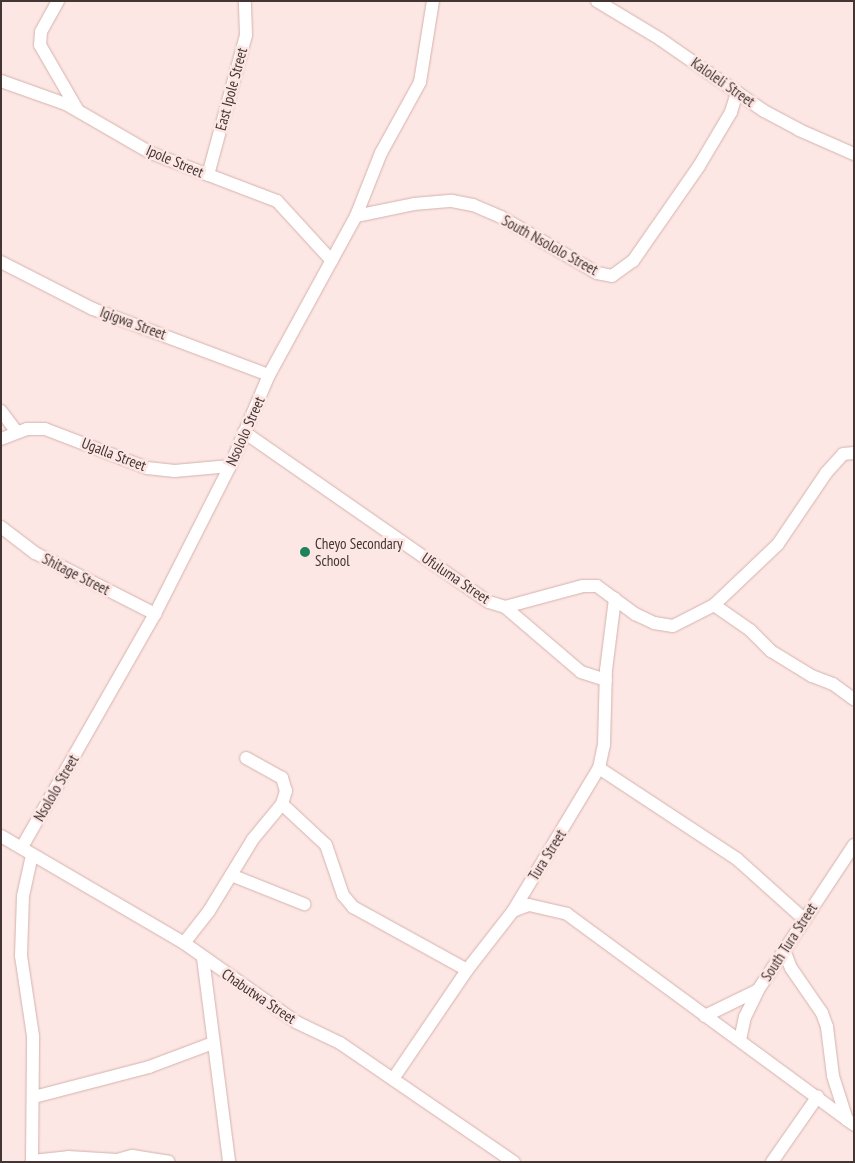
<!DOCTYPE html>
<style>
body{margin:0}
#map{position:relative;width:855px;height:1163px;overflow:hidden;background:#fde7e4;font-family:"PT Sans Narrow",sans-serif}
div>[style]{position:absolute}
.roads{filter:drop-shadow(0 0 1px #d4b2ad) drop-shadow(0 0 1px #d4b2ad)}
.street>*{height:12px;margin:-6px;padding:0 6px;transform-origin:6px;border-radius:6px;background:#fff}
.dots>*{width:14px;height:14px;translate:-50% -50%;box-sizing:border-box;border:2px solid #fde7e4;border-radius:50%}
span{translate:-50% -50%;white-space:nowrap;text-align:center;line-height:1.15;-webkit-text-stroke:5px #fde7e4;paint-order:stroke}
.street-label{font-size:15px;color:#423533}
.poi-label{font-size:15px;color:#423533}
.left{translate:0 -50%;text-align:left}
.frame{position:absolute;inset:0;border:2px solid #423533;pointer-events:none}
</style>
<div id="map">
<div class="roads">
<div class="street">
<i style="left:58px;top:1px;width:35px;rotate:119deg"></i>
<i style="left:41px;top:32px;width:13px;rotate:94deg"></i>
<i style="left:40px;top:45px;width:74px;rotate:60deg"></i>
<i style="left:597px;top:1px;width:74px;rotate:31.1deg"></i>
<i style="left:660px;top:39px;width:126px;rotate:34.7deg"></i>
<i style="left:764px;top:111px;width:40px;rotate:28deg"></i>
<i style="left:799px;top:130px;width:60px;rotate:23.6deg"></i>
<i style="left:1px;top:81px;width:69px;rotate:19.5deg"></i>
<i style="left:66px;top:104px;width:98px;rotate:30deg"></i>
<i style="left:151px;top:153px;width:135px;rotate:20.9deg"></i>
<i style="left:277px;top:201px;width:81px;rotate:47.5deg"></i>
<i style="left:208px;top:175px;width:145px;rotate:-74.8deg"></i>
<i style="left:246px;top:35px;width:34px;rotate:-92deg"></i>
<i style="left:356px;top:216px;width:59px;rotate:-11.7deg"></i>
<i style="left:414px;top:204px;width:38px;rotate:-5deg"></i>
<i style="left:452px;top:201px;width:21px;rotate:11deg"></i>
<i style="left:473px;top:205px;width:30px;rotate:23deg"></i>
<i style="left:501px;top:217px;width:111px;rotate:30.3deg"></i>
<i style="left:597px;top:273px;width:15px;rotate:11deg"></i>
<i style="left:612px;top:276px;width:26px;rotate:-36deg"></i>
<i style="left:633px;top:261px;width:116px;rotate:-55.2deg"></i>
<i style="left:699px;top:166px;width:63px;rotate:-59.3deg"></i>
<i style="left:731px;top:112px;width:21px;rotate:-73deg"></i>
<i style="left:1px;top:262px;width:103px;rotate:27.1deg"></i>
<i style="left:93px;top:309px;width:188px;rotate:20.6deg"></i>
<i style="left:1px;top:411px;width:26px;rotate:53deg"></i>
<i style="left:244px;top:432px;width:298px;rotate:34.8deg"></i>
<i style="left:489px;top:602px;width:17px;rotate:17deg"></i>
<i style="left:505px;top:607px;width:81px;rotate:-15.1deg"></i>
<i style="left:583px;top:586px;width:14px"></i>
<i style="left:597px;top:586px;width:47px;rotate:36.4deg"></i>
<i style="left:635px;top:614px;width:21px;rotate:25deg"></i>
<i style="left:654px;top:623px;width:19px;rotate:9deg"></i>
<i style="left:673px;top:626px;width:46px;rotate:-27.1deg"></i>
<i style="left:714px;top:605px;width:88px;rotate:-43.6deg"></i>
<i style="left:778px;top:544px;width:86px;rotate:-55.9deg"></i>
<i style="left:826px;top:473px;width:25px;rotate:-48deg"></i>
<i style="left:843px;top:454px;width:11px;rotate:-5deg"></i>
<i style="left:1px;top:439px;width:28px;rotate:-21deg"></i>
<i style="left:27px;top:429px;width:18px"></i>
<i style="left:45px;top:429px;width:109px;rotate:20.9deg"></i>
<i style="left:147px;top:468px;width:28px;rotate:6deg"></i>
<i style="left:175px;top:471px;width:55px;rotate:-5.2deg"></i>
<i style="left:1px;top:527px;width:43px;rotate:37.4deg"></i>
<i style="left:35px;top:553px;width:135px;rotate:26.9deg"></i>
<i style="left:714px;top:605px;width:44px;rotate:34.8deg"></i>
<i style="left:750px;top:630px;width:30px;rotate:45deg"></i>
<i style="left:771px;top:651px;width:48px;rotate:31.4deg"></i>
<i style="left:812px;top:676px;width:22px;rotate:21deg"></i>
<i style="left:833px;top:684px;width:26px;rotate:36deg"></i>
<i style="left:505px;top:607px;width:100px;rotate:40.5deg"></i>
<i style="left:581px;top:672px;width:26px;rotate:18deg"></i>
<i style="left:599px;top:768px;width:165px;rotate:33.4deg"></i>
<i style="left:737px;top:859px;width:91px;rotate:41.9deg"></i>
<i style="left:282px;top:804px;width:60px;rotate:43deg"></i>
<i style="left:326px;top:845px;width:53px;rotate:71.2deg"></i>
<i style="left:343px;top:895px;width:16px;rotate:50deg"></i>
<i style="left:353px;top:907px;width:130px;rotate:28.9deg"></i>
<i style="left:1px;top:836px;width:212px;rotate:30.3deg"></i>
<i style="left:184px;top:943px;width:137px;rotate:35.2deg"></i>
<i style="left:296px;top:1022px;width:49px;rotate:25.5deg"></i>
<i style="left:340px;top:1043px;width:211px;rotate:34.4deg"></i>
<i style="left:22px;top:847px;width:268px;rotate:-60.3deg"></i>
<i style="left:155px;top:614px;width:166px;rotate:-63.1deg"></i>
<i style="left:230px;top:466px;width:99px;rotate:-66.8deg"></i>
<i style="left:269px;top:375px;width:181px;rotate:-61.3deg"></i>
<i style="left:356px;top:216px;width:68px;rotate:-68.4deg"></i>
<i style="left:381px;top:153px;width:81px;rotate:-61.2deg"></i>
<i style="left:420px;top:82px;width:82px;rotate:-80.9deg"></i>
<i style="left:231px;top:875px;width:79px;rotate:21.7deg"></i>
<i style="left:513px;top:911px;width:17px;rotate:-21deg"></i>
<i style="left:529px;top:905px;width:39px;rotate:13deg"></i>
<i style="left:567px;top:914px;width:356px;rotate:36.3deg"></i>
<i style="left:184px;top:943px;width:41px;rotate:-52deg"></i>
<i style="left:209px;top:911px;width:84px;rotate:-58.6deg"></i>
<i style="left:253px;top:839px;width:45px;rotate:-50.4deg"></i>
<i style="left:282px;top:804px;width:14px;rotate:-73deg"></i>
<i style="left:286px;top:791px;width:14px;rotate:-107deg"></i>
<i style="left:282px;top:778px;width:41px;rotate:-150.9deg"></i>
<i style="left:784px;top:950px;width:19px;rotate:69deg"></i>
<i style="left:791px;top:968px;width:55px;rotate:55.4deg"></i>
<i style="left:822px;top:1013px;width:15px;rotate:70deg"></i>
<i style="left:827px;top:1027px;width:49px;rotate:83deg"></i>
<i style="left:833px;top:1076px;width:46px;rotate:72.3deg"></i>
<i style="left:203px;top:958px;width:206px;rotate:82.7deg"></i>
<i style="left:705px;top:1016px;width:59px;rotate:-26.1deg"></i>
<i style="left:758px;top:990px;width:174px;rotate:-56.5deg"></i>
<i style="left:740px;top:1040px;width:24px;rotate:-78deg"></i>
<i style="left:745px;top:1017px;width:30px;rotate:-64deg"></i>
<i style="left:393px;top:1079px;width:132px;rotate:-55.8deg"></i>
<i style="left:467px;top:970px;width:75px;rotate:-52.1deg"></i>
<i style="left:513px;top:911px;width:167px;rotate:-59deg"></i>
<i style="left:599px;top:768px;width:24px;rotate:-78deg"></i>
<i style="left:604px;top:745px;width:75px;rotate:-88.5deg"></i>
<i style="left:606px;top:670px;width:72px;rotate:-82.8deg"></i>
<i style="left:34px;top:1097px;width:119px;rotate:-14.6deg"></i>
<i style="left:149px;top:1067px;width:68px;rotate:-20.6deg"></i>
<i style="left:32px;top:1161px;width:36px;rotate:-6deg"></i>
<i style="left:68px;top:1157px;width:49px;rotate:3.5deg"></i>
<i style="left:117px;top:1160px;width:16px;rotate:-15deg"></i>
<i style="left:132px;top:1156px;width:37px;rotate:9deg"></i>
<i style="left:32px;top:1162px;width:126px;rotate:-89.5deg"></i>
<i style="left:33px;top:1036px;width:81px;rotate:-98.5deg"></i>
<i style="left:21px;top:956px;width:60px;rotate:-88.1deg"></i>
<i style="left:23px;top:896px;width:42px;rotate:-77.6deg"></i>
<i style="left:772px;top:1162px;width:80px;rotate:-55.1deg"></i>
</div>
</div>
<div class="dots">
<i style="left:305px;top:552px;background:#1e835d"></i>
</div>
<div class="street-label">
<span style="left:723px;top:82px;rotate:35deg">Kaloleli Street</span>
<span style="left:231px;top:89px;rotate:-75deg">East Ipole Street</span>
<span style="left:175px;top:161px;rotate:23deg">Ipole Street</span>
<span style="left:550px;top:245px;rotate:29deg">South Nsololo Street</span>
<span style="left:133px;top:323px;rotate:20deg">Igigwa Street</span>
<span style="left:245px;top:431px;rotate:-66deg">Nsololo Street</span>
<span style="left:114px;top:454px;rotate:21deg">Ugalla Street</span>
<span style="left:76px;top:574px;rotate:27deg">Shitage Street</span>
<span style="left:456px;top:578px;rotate:34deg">Ufuluma Street</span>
<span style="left:56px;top:788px;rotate:-60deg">Nsololo Street</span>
<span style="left:547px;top:855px;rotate:-58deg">Tura Street</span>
<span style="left:789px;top:942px;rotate:-57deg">South Tura Street</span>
<span style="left:259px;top:996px;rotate:34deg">Chabutwa Street</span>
</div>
<div class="poi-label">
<span class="left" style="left:315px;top:552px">Cheyo Secondary<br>School</span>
</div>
<div class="frame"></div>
</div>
